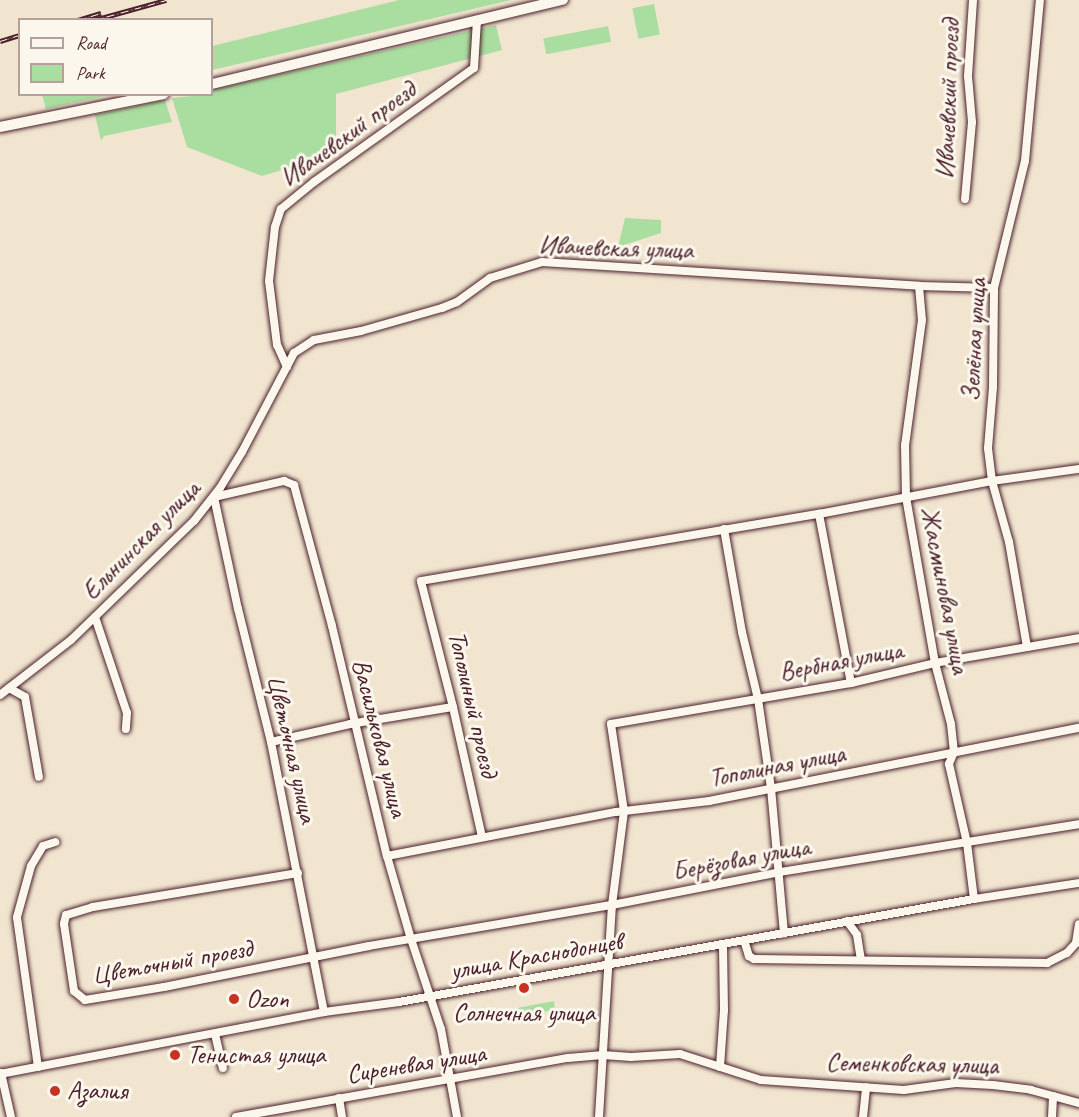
<!DOCTYPE html>
<meta charset="utf-8">
<style>
body{margin:0}
#map{position:relative;width:1079px;height:1117px;overflow:hidden;background:#f1e5d0;font-family:Caveat,sans-serif}
div>[style]{position:absolute}
.green>*{inset:0;background:#aadea0;transform-origin:0 0}
.roads{filter:drop-shadow(0 0 2px #4a1f2b) drop-shadow(0 0 2px #4a1f2b)}
.street>*{height:8px;margin:-4px;padding:0 4px;transform-origin:4px;border-radius:4px;background:#fbf7ec}
.secondary>*{height:10px;margin:-5px;padding:0 5px;transform-origin:5px;border-radius:5px;background:#fbf7ec}
.rail>*{height:4.5px;margin-top:-2.25px;transform-origin:0;background:repeating-linear-gradient(90deg,#fbf7ec 0 7px,#4a1f2b 0 14px);box-sizing:border-box;border-block:2px solid #4a1f2b}
.dots>*{width:16px;height:16px;translate:-50% -50%;box-sizing:border-box;border:3px solid #fbf7ec;border-radius:50%}
span{translate:-50% -50%;white-space:nowrap;text-align:center;line-height:1.15;-webkit-text-stroke:6px #fbf7ec;paint-order:stroke}
.street-label{font-size:26px;color:#4a1f2b}
.poi-label{font-size:26px;color:#4a1f2b}
.left{translate:0 -50%;text-align:left}
.legend{position:absolute;left:18px;top:18px;width:195px;height:78px;box-sizing:border-box;background:#fbf7ec;border:2px solid #b4a19f;margin:0;padding:8px 10px;list-style:none;font-size:18px;color:#4a1f2b}
.legend li{display:flex;align-items:center;gap:12px;height:30px}
.legend b{width:30px;border:2px solid #b4a19f}
</style>
<div id="map">
<div class="green">
<i style="clip-path:polygon(399px 0,511px 0,212px 70px,212px 46px)"></i>
<i style="left:654px;top:4px;width:31px;height:22px;rotate:79deg"></i>
<i style="clip-path:polygon(496px 25px,502px 50px,336px 94px,336px 154px,262px 176px,187px 147px,172px 98px,212px 94px,212px 90px)"></i>
<i style="left:608px;top:26px;width:16px;height:66px;rotate:79deg"></i>
<i style="clip-path:polygon(42px 95px,42px 94px,109px 95px,46px 109px)"></i>
<i style="clip-path:polygon(165px 100px,172px 122px,104px 136px,101px 141px,95px 115px)"></i>
<i style="clip-path:polygon(625px 218px,661px 220px,661px 233px,618px 247px)"></i>
<i style="clip-path:polygon(554px 1001px,555px 1010px,502px 1018px,501px 1011px)"></i>
</div>
<div class="roads">
<div class="street">
<i style="left:965px;top:199px;width:77px;rotate:-84.8deg"></i>
<i style="left:972px;top:122px;width:46px;rotate:-95deg"></i>
<i style="left:968px;top:76px;width:76px;rotate:-86.2deg"></i>
<i style="left:919px;top:286px;width:34px;rotate:85deg"></i>
<i style="left:922px;top:320px;width:126px;rotate:97.7deg"></i>
<i style="left:905px;top:445px;width:52px;rotate:88.9deg"></i>
<i style="left:906px;top:497px;width:169px;rotate:80.1deg"></i>
<i style="left:935px;top:663px;width:63px;rotate:75.3deg"></i>
<i style="left:951px;top:724px;width:28px;rotate:84deg"></i>
<i style="left:954px;top:752px;width:13px;rotate:113deg"></i>
<i style="left:949px;top:764px;width:81px;rotate:77.2deg"></i>
<i style="left:967px;top:843px;width:56px;rotate:82.9deg"></i>
<i style="left:287px;top:367px;width:24px;rotate:-114deg"></i>
<i style="left:277px;top:345px;width:64px;rotate:-97.1deg"></i>
<i style="left:269px;top:281px;width:54px;rotate:-83.7deg"></i>
<i style="left:275px;top:227px;width:19px;rotate:-72deg"></i>
<i style="left:281px;top:209px;width:43px;rotate:-39.3deg"></i>
<i style="left:314px;top:182px;width:196px;rotate:-35.5deg"></i>
<i style="left:474px;top:68px;width:48px;rotate:-86.4deg"></i>
<i style="left:819px;top:514px;width:172px;rotate:79.3deg"></i>
<i style="left:724px;top:529px;width:105px;rotate:80.1deg"></i>
<i style="left:742px;top:632px;width:69px;rotate:76.6deg"></i>
<i style="left:758px;top:699px;width:90px;rotate:81.7deg"></i>
<i style="left:771px;top:788px;width:146px;rotate:84.9deg"></i>
<i style="left:95px;top:617px;width:101px;rotate:71.6deg"></i>
<i style="left:127px;top:713px;width:16px;rotate:94deg"></i>
<i style="left:1027px;top:647px;width:107px;rotate:-99.7deg"></i>
<i style="left:1009px;top:542px;width:63px;rotate:-105.6deg"></i>
<i style="left:992px;top:481px;width:33px;rotate:-97deg"></i>
<i style="left:988px;top:448px;width:61px;rotate:-85.3deg"></i>
<i style="left:993px;top:387px;width:99px;rotate:-89.4deg"></i>
<i style="left:994px;top:288px;width:131px;rotate:-76.3deg"></i>
<i style="left:1025px;top:161px;width:162px;rotate:-84.7deg"></i>
<i style="left:9px;top:688px;width:18px;rotate:29deg"></i>
<i style="left:25px;top:697px;width:81px;rotate:80.1deg"></i>
<i style="left:0;top:695px;width:90px;rotate:-37.8deg"></i>
<i style="left:71px;top:640px;width:171px;rotate:-44.1deg"></i>
<i style="left:194px;top:521px;width:42px;rotate:-51.8deg"></i>
<i style="left:220px;top:488px;width:42px;rotate:-58.6deg"></i>
<i style="left:242px;top:452px;width:112px;rotate:-62.3deg"></i>
<i style="left:294px;top:353px;width:24px;rotate:-33deg"></i>
<i style="left:314px;top:340px;width:48px;rotate:-10.8deg"></i>
<i style="left:361px;top:331px;width:84px;rotate:-15.9deg"></i>
<i style="left:442px;top:308px;width:16px;rotate:-22deg"></i>
<i style="left:457px;top:302px;width:41px;rotate:-36deg"></i>
<i style="left:490px;top:278px;width:54px;rotate:-17.1deg"></i>
<i style="left:542px;top:262px;width:378px;rotate:3.6deg"></i>
<i style="left:919px;top:286px;width:75px;rotate:1.5deg"></i>
<i style="left:271px;top:742px;width:81px;rotate:-12.8deg"></i>
<i style="left:350px;top:724px;width:104px;rotate:-9.4deg"></i>
<i style="left:482px;top:837px;width:133px;rotate:-102.6deg"></i>
<i style="left:453px;top:707px;width:130px;rotate:-104.3deg"></i>
<i style="left:421px;top:581px;width:404px;rotate:-9.6deg"></i>
<i style="left:819px;top:514px;width:176px;rotate:-10.8deg"></i>
<i style="left:992px;top:481px;width:88px;rotate:-7.9deg"></i>
<i style="left:387px;top:856px;width:233px;rotate:-10.9deg"></i>
<i style="left:616px;top:812px;width:94px;rotate:-6.7deg"></i>
<i style="left:709px;top:801px;width:377px;rotate:-11.2deg"></i>
<i style="left:298px;top:873px;width:208px;rotate:170.6deg"></i>
<i style="left:93px;top:907px;width:28px;rotate:163deg"></i>
<i style="left:66px;top:915px;width:9px;rotate:103deg"></i>
<i style="left:64px;top:924px;width:68px;rotate:81.5deg"></i>
<i style="left:74px;top:991px;width:14px;rotate:39deg"></i>
<i style="left:85px;top:1000px;width:80px;rotate:-9.3deg"></i>
<i style="left:164px;top:987px;width:209px;rotate:-11.3deg"></i>
<i style="left:369px;top:946px;width:246px;rotate:-9.6deg"></i>
<i style="left:612px;top:905px;width:171px;rotate:-11.1deg"></i>
<i style="left:780px;top:872px;width:303px;rotate:-9.1deg"></i>
<i style="left:847px;top:921px;width:17px;rotate:54deg"></i>
<i style="left:857px;top:935px;width:25px;rotate:81deg"></i>
<i style="left:744px;top:940px;width:17px;rotate:73deg"></i>
<i style="left:749px;top:956px;width:6px;rotate:31deg"></i>
<i style="left:754px;top:959px;width:293px;rotate:0.8deg"></i>
<i style="left:1047px;top:963px;width:22px;rotate:-27deg"></i>
<i style="left:1067px;top:953px;width:13px;rotate:-48deg"></i>
<i style="left:1076px;top:943px;width:19px;rotate:-81deg"></i>
<i style="left:324px;top:1012px;width:275px;rotate:-101.1deg"></i>
<i style="left:271px;top:742px;width:137px;rotate:-103.9deg"></i>
<i style="left:238px;top:609px;width:115px;rotate:-102.1deg"></i>
<i style="left:214px;top:497px;width:72px;rotate:-12.9deg"></i>
<i style="left:284px;top:481px;width:11px;rotate:22deg"></i>
<i style="left:294px;top:485px;width:146px;rotate:74.9deg"></i>
<i style="left:332px;top:626px;width:236px;rotate:76.6deg"></i>
<i style="left:387px;top:856px;width:86px;rotate:73.9deg"></i>
<i style="left:411px;top:939px;width:95px;rotate:71.6deg"></i>
<i style="left:441px;top:1029px;width:89px;rotate:79.7deg"></i>
<i style="left:215px;top:1034px;width:35px;rotate:77deg"></i>
<i style="left:38px;top:1067px;width:151px;rotate:-98deg"></i>
<i style="left:17px;top:917px;width:53px;rotate:-74.6deg"></i>
<i style="left:31px;top:866px;width:23px;rotate:-59deg"></i>
<i style="left:43px;top:846px;width:13px;rotate:-18deg"></i>
<i style="left:720px;top:1067px;width:57px;rotate:-86deg"></i>
<i style="left:724px;top:1010px;width:66px;rotate:-90.9deg"></i>
<i style="left:1px;top:1073px;width:45px;rotate:77.2deg"></i>
<i style="left:0;top:1074px;width:330px;rotate:-10.8deg"></i>
<i style="left:324px;top:1012px;width:76px;rotate:-7.6deg"></i>
<i style="left:399px;top:1002px;width:584px;rotate:-10.16deg"></i>
<i style="left:974px;top:899px;width:106px;rotate:-8.7deg"></i>
<i style="left:339px;top:1098px;width:19px;rotate:81deg"></i>
<i style="left:236px;top:1117px;width:337px;rotate:-10.1deg"></i>
<i style="left:568px;top:1058px;width:35px;rotate:-5deg"></i>
<i style="left:603px;top:1055px;width:28px;rotate:4deg"></i>
<i style="left:631px;top:1057px;width:49px;rotate:-3.5deg"></i>
<i style="left:680px;top:1054px;width:85px;rotate:17.8deg"></i>
<i style="left:761px;top:1080px;width:143px;rotate:4deg"></i>
<i style="left:904px;top:1090px;width:52px;rotate:-7.7deg"></i>
<i style="left:956px;top:1083px;width:37px;rotate:3deg"></i>
<i style="left:993px;top:1085px;width:38px;rotate:7deg"></i>
<i style="left:1031px;top:1090px;width:50px;rotate:15.2deg"></i>
<i style="left:599px;top:1117px;width:212px;rotate:-86.5deg"></i>
<i style="left:612px;top:905px;width:95px;rotate:-82.7deg"></i>
<i style="left:624px;top:811px;width:88px;rotate:-98.5deg"></i>
<i style="left:611px;top:724px;width:243px;rotate:-9.7deg"></i>
<i style="left:851px;top:683px;width:86px;rotate:-13.4deg"></i>
<i style="left:935px;top:663px;width:146px;rotate:-9.8deg"></i>
<i style="left:863px;top:1117px;width:30px;rotate:-84deg"></i>
<i style="left:1052px;top:1117px;width:21px;rotate:-87deg"></i>
</div>
<div class="secondary">
<i style="left:212px;top:84px;width:361px;rotate:-13.5deg"></i>
<i style="left:0;top:127px;width:167px;rotate:-11.4deg"></i>
</div>
</div>
<div class="rail">
<i style="left:78px;top:20px;width:24px;rotate:-17deg"></i>
<i style="left:94px;top:20px;width:75px;rotate:-15.5deg"></i>
<i style="left:0;top:41px;width:21px;rotate:-17deg"></i>
</div>
<div class="dots">
<i style="left:524px;top:988px;background:#c8321e"></i>
<i style="left:234px;top:999px;background:#c8321e"></i>
<i style="left:175px;top:1055px;background:#c8321e"></i>
<i style="left:55px;top:1091px;background:#c8321e"></i>
</div>
<div class="street-label">
<span style="left:948px;top:99px;rotate:-88deg">Ивачевский проезд</span>
<span style="left:348px;top:134px;rotate:-36deg">Ивачевский проезд</span>
<span style="left:616px;top:248px;rotate:2deg">Ивачевская улица</span>
<span style="left:974px;top:340px;rotate:-87deg">Зелёная улица</span>
<span style="left:141px;top:540px;rotate:-46deg">Ельнинская улица</span>
<span style="left:945px;top:590px;rotate:79deg">Жасминовая улица</span>
<span style="left:841px;top:661px;rotate:-11deg">Вербная улица</span>
<span style="left:473px;top:704px;rotate:77deg">Тополиный проезд</span>
<span style="left:380px;top:738px;rotate:76deg">Васильковая улица</span>
<span style="left:292px;top:749px;rotate:77deg">Цветочная улица</span>
<span style="left:777px;top:766px;rotate:-11deg">Тополиная улица</span>
<span style="left:741px;top:859px;rotate:-11deg">Берёзовая улица</span>
<span style="left:536px;top:956px;rotate:-10deg">улица Краснодонцев</span>
<span style="left:172px;top:962px;rotate:-10deg">Цветочный проезд</span>
<span style="left:416px;top:1064px;rotate:-9deg">Сиреневая улица</span>
<span style="left:912px;top:1064px;rotate:1deg">Семенковская улица</span>
</div>
<div class="poi-label">
<span class="left" style="left:246px;top:999px">Ozon</span>
<span style="left:524px;top:1013px">Солнечная улица</span>
<span class="left" style="left:187px;top:1055px">Тенистая улица</span>
<span class="left" style="left:67px;top:1091px">Азалия</span>
</div>
<ul class="legend">
<li><b style="height:8px;background:#fbf7ec"></b>Road</li>
<li><b style="height:16px;background:#aadea0"></b>Park</li>
</ul>
</div>
